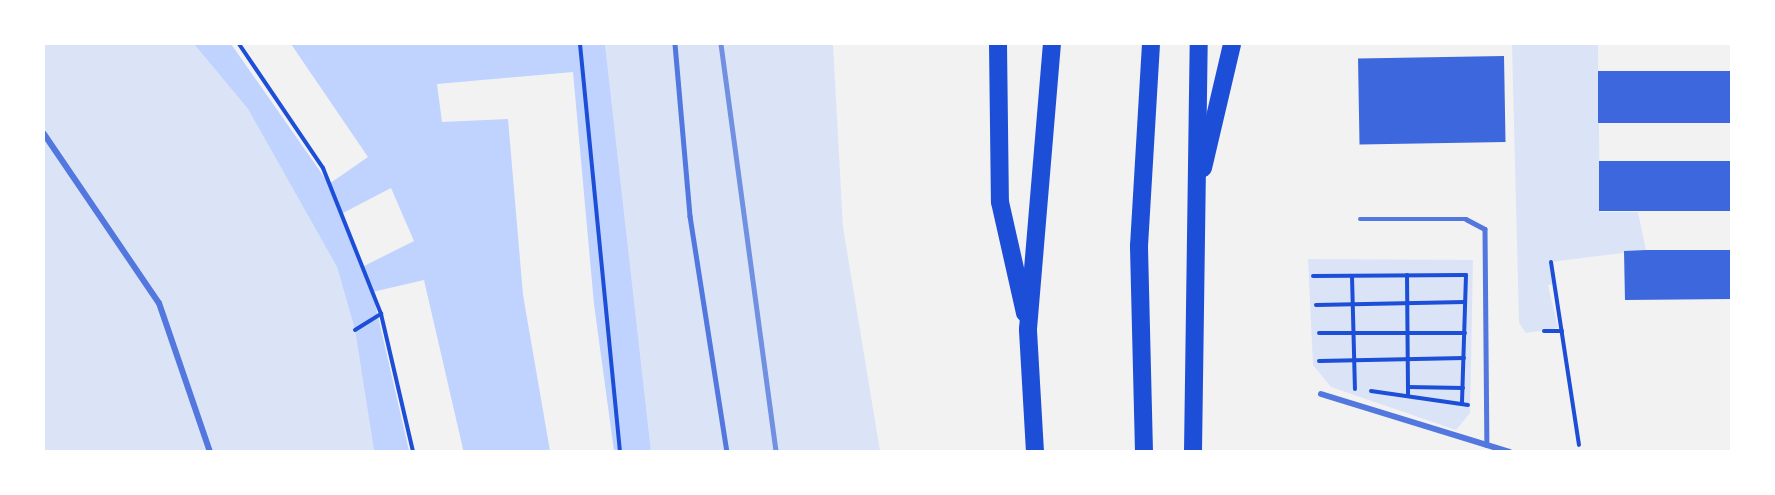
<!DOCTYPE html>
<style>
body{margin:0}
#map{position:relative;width:1775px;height:495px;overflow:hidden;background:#f2f2f2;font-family:"Roboto Condensed",sans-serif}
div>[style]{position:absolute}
.green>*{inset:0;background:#dbe4f7}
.water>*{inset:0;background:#bfd3fe}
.pier>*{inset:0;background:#f2f2f2;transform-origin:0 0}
.building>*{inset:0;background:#3d67dc;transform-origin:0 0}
.path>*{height:4px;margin:-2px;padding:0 2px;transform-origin:2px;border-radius:2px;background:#1d4ed8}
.service>*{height:4.5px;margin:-2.25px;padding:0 2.25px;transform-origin:2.25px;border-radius:2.25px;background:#5277de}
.minor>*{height:6px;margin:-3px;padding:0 3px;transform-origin:3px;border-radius:3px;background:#5277de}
.motorway>*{height:18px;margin:-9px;padding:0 9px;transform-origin:9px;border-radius:9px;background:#1d4ed8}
.rail>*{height:4.5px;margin:-2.25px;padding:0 2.25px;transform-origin:2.25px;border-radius:2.25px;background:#7290e2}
span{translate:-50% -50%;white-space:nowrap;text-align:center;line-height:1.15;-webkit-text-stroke:6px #fff;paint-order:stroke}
.frame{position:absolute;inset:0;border:45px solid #fff;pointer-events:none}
</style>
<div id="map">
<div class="green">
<i style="clip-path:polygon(44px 44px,194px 44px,248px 109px,337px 267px,355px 330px,374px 451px,44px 451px)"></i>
<i style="clip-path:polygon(605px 44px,833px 44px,843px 227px,880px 451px,651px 451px)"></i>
<i style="clip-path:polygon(1512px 44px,1598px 44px,1600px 212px,1638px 212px,1646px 250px,1551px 262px,1554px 284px,1548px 285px,1558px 328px,1526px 333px,1519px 323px)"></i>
<i style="clip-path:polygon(1308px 259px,1473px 260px,1470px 413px,1456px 430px,1331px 387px,1313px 365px)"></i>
</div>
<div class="water">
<i style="clip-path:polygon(194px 44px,605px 44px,651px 451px,374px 451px,355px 330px,337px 267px,248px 109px)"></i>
</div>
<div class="pier">
<i style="clip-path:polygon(231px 44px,291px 44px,368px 157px,329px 184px)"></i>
<i style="clip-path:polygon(573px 72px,594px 304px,614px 451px,550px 451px,523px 295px,508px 119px,442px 122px,437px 84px)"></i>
<i style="clip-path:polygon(391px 188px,414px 241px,362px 267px,341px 214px)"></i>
<i style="left:424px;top:280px;width:175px;height:53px;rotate:77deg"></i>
</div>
<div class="building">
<i style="left:1504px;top:56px;width:86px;height:146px;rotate:89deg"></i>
<i style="left:1732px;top:71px;width:52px;height:134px;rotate:90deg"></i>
<i style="left:1732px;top:161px;width:50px;height:133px;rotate:90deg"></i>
<i style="clip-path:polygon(1646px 250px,1732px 250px,1732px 299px,1625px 300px,1624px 251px)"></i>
</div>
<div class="path">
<i style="left:239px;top:44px;width:150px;rotate:55.9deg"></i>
<i style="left:323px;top:168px;width:157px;rotate:68.3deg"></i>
<i style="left:381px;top:314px;width:142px;rotate:76.9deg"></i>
<i style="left:580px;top:44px;width:410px;rotate:84.4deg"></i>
<i style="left:1551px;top:262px;width:185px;rotate:81.3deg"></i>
<i style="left:1407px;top:275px;width:119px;rotate:89.5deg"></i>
<i style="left:1313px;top:276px;width:153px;rotate:-0.4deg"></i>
<i style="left:1466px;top:275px;width:129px;rotate:91.8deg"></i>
<i style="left:1352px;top:276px;width:113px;rotate:88.5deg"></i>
<i style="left:1316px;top:305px;width:149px;rotate:-1.2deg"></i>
<i style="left:355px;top:330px;width:31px;rotate:-32deg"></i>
<i style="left:1544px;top:331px;width:18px"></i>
<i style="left:1319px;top:333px;width:146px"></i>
<i style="left:1319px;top:361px;width:145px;rotate:-1.2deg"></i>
<i style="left:1408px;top:387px;width:55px;rotate:1deg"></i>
<i style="left:1371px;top:391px;width:98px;rotate:8.2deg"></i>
</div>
<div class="service">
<i style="left:675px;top:44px;width:173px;rotate:85deg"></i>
<i style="left:690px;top:216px;width:239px;rotate:81.1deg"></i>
<i style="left:1360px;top:219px;width:106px"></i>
<i style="left:1466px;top:219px;width:21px;rotate:28deg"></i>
<i style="left:1485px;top:229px;width:216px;rotate:89.5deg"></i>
</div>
<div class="minor">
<i style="left:44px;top:134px;width:204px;rotate:55.8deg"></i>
<i style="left:159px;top:303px;width:157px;rotate:71.1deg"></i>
<i style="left:1321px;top:394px;width:197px;rotate:17.1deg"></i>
</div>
<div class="motorway">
<i style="left:998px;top:44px;width:158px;rotate:89.3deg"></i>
<i style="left:1000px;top:202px;width:114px;rotate:77.3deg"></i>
<i style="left:1203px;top:168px;width:127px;rotate:-76.8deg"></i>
<i style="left:1035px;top:452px;width:123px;rotate:-93.3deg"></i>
<i style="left:1028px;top:329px;width:286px;rotate:-85.2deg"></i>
<i style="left:1144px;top:452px;width:206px;rotate:-91.4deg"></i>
<i style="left:1139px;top:246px;width:202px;rotate:-86.6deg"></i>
<i style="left:1193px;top:452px;width:408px;rotate:-89.2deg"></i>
</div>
<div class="rail">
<i style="left:721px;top:44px;width:412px;rotate:82.3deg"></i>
</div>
<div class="frame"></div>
</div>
